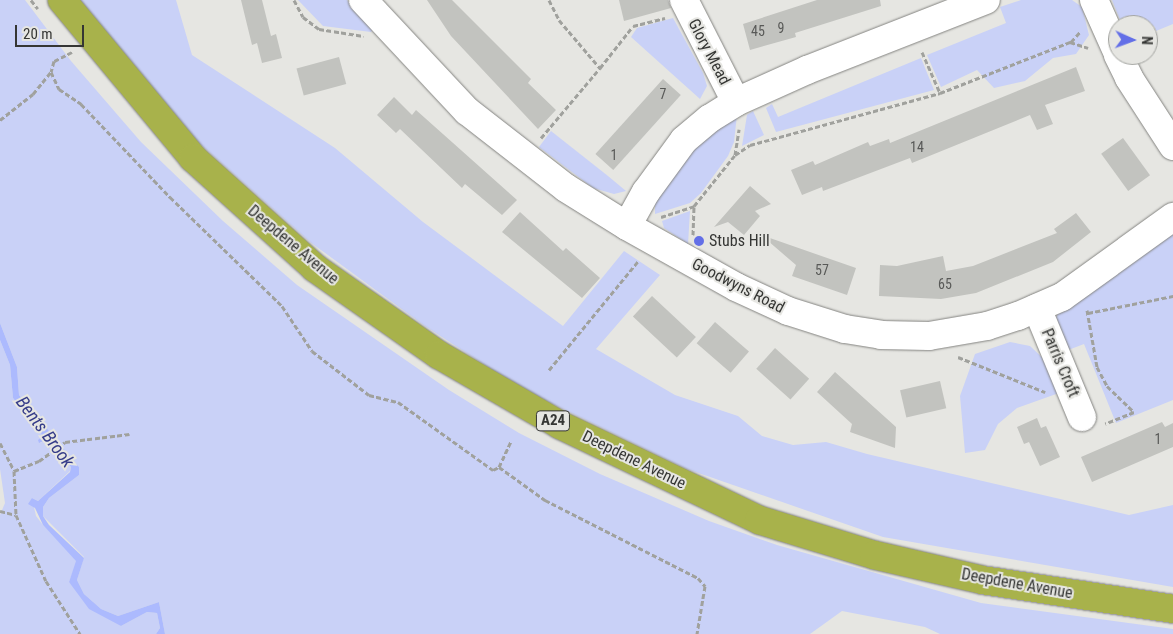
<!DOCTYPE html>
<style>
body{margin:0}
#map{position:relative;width:1173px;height:634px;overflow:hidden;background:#e6e6e2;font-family:"Roboto Condensed",sans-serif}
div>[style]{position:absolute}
.green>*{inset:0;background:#c9d1f7}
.water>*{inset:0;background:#acbafe}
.building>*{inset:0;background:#c2c3bf;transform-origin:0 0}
.path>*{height:3px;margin-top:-1.5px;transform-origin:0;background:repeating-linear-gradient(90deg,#a0a19d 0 5px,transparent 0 7.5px)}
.roads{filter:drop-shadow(0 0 1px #848481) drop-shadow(0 0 1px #848481)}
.minor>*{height:28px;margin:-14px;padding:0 14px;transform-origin:14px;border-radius:14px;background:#fff}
.highway>*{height:28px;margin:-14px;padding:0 14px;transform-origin:14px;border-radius:14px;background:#a8b24b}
.dots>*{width:14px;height:14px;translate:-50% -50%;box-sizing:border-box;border:2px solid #e6e6e2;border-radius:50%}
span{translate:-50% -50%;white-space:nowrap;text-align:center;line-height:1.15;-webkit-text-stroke:4px #e6e6e2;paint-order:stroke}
.number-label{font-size:14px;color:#585957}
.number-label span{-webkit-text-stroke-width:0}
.shield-label span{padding:1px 4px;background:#e6e6e2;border:1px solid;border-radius:4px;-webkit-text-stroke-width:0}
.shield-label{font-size:15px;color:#353634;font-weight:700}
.street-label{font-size:16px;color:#353634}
.poi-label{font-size:16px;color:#353634}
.left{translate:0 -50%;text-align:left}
.water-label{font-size:18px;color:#353c89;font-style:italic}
.north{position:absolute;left:1108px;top:15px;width:50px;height:50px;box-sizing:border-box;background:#e6e6e2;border:1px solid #9fa09c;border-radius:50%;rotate:92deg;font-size:14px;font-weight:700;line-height:20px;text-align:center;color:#353634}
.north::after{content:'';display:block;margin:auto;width:18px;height:22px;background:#636fe7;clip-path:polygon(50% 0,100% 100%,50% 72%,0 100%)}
.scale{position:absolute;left:15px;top:25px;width:69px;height:22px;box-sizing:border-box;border:2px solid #353634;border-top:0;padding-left:6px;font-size:15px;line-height:18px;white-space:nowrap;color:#353634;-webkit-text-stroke:4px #e6e6e2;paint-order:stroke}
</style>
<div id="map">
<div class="green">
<i style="clip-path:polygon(0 0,25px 0,71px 61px,141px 142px,223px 221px,297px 285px,449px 390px,519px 433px,600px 474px,709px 521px,777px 545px,981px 603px,1173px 629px,1173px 634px,940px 634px,925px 627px,842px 611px,810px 634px,165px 634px,159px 602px,118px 616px,101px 609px,84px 594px,77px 580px,84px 557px,43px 516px,43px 507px,49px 498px,79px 475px,79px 467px,19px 395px,17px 367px,0 323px)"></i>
<i style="clip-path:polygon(78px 0,176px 0,192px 55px,335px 148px,423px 222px,563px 326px,624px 251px,660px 275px,596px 349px,675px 395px,738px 416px,762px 436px,793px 445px,826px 442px,867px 454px,1129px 515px,1173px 505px,1173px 587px,883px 537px,687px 469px,522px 389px,425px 326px,310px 242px,188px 133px)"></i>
<i style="clip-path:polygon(298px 0,347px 0,373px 29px,371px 32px,323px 26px)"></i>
<i style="clip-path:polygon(1021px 0,1072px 0,1082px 7px,1089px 35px,1076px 54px,1053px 58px,1025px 81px,994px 88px,977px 70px,941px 87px,927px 55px,1006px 23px,1000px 7px)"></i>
<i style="clip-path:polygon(1112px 0,1173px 0,1173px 24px,1156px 31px,1154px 26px,1122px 25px)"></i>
<i style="clip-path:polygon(673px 18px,703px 73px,707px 86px,700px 99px,631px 37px,637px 28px)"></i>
<i style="clip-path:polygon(921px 58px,934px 90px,776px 132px,766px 108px,772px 104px,778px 117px)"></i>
<i style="clip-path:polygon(753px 111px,764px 135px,742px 146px,747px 115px)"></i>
<i style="clip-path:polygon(737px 115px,734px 142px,728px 156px,701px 193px,690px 203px,655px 214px,655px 203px,690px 150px)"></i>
<i style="clip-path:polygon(551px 131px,608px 176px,626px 191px,614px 194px,593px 188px,539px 147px)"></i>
<i style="clip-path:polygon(690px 211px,688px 244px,664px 228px,662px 221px)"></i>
<i style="clip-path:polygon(1173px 230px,1173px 400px,1116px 423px,1084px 344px,1063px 352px,1053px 326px,1058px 313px)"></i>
<i style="clip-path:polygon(0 340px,10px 365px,13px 398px,43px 436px,40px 443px,46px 440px,62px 458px,59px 461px,60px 464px,65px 461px,71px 467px,70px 471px,38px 501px,32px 498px,36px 516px,43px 525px,77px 561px,69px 582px,121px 626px,147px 612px,157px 613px,160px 628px,156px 634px,0 634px,0 515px,5px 503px,0 469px)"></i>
<i style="clip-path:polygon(1010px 342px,1030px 346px,1045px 360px,1059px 393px,1017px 408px,998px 424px,985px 450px,965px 453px,960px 396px,975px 354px)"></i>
</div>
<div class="water">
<i style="clip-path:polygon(0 323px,17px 367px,19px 395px,79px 467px,79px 475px,49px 498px,43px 507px,43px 516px,49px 525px,84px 558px,77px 580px,84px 594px,101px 609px,118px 616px,159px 602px,165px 634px,156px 634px,160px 628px,157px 613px,147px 612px,121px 626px,89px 609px,69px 582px,76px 561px,43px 525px,35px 508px,28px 504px,32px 498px,38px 501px,70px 472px,71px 467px,46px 440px,39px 443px,38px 440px,43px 436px,13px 398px,10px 365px,0 340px)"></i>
</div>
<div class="building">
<i style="clip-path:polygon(241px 0,262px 0,271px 36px,276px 34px,282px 58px,262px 63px,257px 43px,252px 45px)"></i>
<i style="clip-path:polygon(427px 0,452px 0,531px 79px,528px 83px,556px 110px,538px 129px,451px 36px)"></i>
<i style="clip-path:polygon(619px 0,668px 0,671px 8px,624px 21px)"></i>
<i style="clip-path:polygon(817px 0,880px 0,881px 6px,795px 33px,796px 37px,750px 50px,743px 24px)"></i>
<i style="left:339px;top:57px;width:28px;height:44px;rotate:75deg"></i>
<i style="clip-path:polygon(1076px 67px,1085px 91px,1045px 105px,1053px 124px,1037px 130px,1030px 115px,912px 163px,910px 158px,823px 191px,822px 187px,802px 195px,791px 170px,813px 161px,815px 165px,868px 142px,870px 146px,889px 139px,890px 143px)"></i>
<i style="left:663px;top:79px;width:24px;height:101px;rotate:42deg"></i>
<i style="clip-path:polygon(394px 97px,412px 115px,416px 110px,517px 200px,502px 215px,465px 184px,462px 188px,400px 129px,396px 133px,377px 115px)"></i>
<i style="left:1123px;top:138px;width:46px;height:27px;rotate:54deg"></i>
<i style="clip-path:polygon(750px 186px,771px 204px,755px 211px,760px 216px,744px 235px,728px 222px,714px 227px)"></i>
<i style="clip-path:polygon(520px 212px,563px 251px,566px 248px,600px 278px,582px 298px,502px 232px)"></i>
<i style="clip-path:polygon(1076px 213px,1091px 232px,1053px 262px,976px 293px,941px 299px,879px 296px,880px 265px,897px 266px,943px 256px,946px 271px,973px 266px,1057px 233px,1054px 229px)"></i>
<i style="clip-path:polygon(761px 235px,856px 268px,847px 295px,792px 276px,796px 265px)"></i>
<i style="left:652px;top:296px;width:60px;height:28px;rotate:43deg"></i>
<i style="left:715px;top:322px;width:45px;height:28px;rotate:41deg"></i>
<i style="left:775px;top:348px;width:46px;height:28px;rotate:42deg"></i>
<i style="clip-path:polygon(835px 372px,896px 427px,895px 448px,850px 432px,852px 424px,817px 392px)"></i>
<i style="left:940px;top:381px;width:28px;height:41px;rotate:77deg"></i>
<i style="clip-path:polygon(1037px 418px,1041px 428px,1046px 426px,1060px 457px,1040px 466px,1029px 442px,1024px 444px,1017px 427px)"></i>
<i style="clip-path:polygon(1162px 422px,1165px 427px,1173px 423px,1173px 447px,1092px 482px,1081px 457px)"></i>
</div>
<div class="path">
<i style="left:31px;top:0;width:11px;rotate:52deg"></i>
<i style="left:294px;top:0;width:19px;rotate:62deg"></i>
<i style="left:303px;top:17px;width:20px;rotate:37deg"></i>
<i style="left:319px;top:29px;width:45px;rotate:9deg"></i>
<i style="left:549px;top:0;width:22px;rotate:63deg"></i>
<i style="left:559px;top:20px;width:63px;rotate:49.5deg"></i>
<i style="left:600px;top:68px;width:53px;rotate:-51.8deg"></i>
<i style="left:633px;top:26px;width:33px;rotate:-14deg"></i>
<i style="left:1071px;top:42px;width:13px;rotate:-48deg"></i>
<i style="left:72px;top:52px;width:20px;rotate:153deg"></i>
<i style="left:54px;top:61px;width:11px;rotate:105deg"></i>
<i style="left:51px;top:72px;width:19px;rotate:65deg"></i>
<i style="left:59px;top:89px;width:27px;rotate:34deg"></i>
<i style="left:81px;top:104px;width:129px;rotate:46.3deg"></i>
<i style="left:170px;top:197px;width:156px;rotate:44.2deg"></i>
<i style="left:282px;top:306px;width:54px;rotate:56.3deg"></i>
<i style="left:312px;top:351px;width:72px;rotate:37.7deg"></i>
<i style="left:369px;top:395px;width:30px;rotate:14deg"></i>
<i style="left:398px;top:402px;width:117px;rotate:35.6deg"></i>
<i style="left:493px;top:470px;width:7px;rotate:-27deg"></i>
<i style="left:499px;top:467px;width:57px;rotate:35.7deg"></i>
<i style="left:545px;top:500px;width:172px;rotate:27deg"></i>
<i style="left:698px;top:578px;width:11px;rotate:49deg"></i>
<i style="left:705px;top:586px;width:49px;rotate:99.5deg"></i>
<i style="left:922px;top:52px;width:45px;rotate:66.3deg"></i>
<i style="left:0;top:120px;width:42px;rotate:-38.2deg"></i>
<i style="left:33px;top:94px;width:28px;rotate:-51deg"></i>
<i style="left:541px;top:138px;width:92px;rotate:-49.9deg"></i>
<i style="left:735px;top:155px;width:26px;rotate:-81deg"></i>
<i style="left:661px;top:217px;width:35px;rotate:-18deg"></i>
<i style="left:694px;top:206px;width:65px;rotate:-51.2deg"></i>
<i style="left:735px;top:155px;width:18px;rotate:-34deg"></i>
<i style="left:750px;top:145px;width:197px;rotate:-15.3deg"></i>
<i style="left:940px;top:93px;width:140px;rotate:-21.4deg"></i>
<i style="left:1070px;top:42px;width:19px;rotate:18deg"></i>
<i style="left:693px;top:235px;width:29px;rotate:-88deg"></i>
<i style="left:1087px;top:310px;width:58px;rotate:80deg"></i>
<i style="left:1097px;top:367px;width:21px;rotate:62deg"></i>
<i style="left:1107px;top:386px;width:37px;rotate:44deg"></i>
<i style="left:1134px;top:412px;width:31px;rotate:158deg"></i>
<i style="left:1088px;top:313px;width:87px;rotate:-11.3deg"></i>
<i style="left:958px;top:357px;width:94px;rotate:21.9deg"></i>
<i style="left:549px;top:370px;width:142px;rotate:-50.7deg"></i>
<i style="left:0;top:443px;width:31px;rotate:63deg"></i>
<i style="left:14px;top:471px;width:44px;rotate:87.4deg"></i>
<i style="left:16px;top:515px;width:72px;rotate:65.6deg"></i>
<i style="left:46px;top:581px;width:63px;rotate:57.3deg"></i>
<i style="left:499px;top:467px;width:29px;rotate:-65deg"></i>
<i style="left:14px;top:471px;width:27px;rotate:-22deg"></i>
<i style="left:39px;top:461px;width:32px;rotate:-36deg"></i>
<i style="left:65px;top:442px;width:65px;rotate:-7deg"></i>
<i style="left:0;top:511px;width:16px;rotate:14deg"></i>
</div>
<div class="roads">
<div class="minor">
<i style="left:363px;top:0;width:152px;rotate:46.9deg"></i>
<i style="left:467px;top:111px;width:125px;rotate:37.9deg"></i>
<i style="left:566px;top:188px;width:72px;rotate:31.9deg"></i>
<i style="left:627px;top:226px;width:125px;rotate:29.2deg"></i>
<i style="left:736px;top:287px;width:57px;rotate:24.8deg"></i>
<i style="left:788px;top:311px;width:60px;rotate:17.5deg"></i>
<i style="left:845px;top:329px;width:36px;rotate:9deg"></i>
<i style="left:881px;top:335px;width:48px;rotate:1.2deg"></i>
<i style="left:929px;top:336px;width:59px;rotate:-9.8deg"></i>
<i style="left:987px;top:326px;width:33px;rotate:-18deg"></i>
<i style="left:1018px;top:316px;width:48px;rotate:-23.4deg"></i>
<i style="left:1062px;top:297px;width:137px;rotate:-35.8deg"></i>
<i style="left:684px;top:0;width:114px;rotate:63deg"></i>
<i style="left:1094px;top:0;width:59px;rotate:66deg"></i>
<i style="left:1118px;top:55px;width:25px;rotate:64deg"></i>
<i style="left:1129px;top:78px;width:81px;rotate:57.1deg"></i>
<i style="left:627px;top:226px;width:39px;rotate:-61deg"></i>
<i style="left:646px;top:192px;width:64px;rotate:-53.8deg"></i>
<i style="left:684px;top:140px;width:33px;rotate:-40deg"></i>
<i style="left:709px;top:119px;width:32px;rotate:-32deg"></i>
<i style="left:736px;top:102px;width:78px;rotate:-24.3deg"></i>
<i style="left:807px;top:70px;width:192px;rotate:-21.4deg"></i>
<i style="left:1037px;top:308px;width:118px;rotate:67.6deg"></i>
</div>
<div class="highway">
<i style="left:62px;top:0;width:205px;rotate:50.3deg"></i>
<i style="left:193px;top:158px;width:164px;rotate:42deg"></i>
<i style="left:315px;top:268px;width:151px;rotate:35.1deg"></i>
<i style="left:439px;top:355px;width:140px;rotate:30deg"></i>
<i style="left:560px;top:425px;width:221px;rotate:25.5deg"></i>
<i style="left:759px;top:520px;width:120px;rotate:16.9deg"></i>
<i style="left:874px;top:555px;width:111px;rotate:13deg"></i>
<i style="left:982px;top:580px;width:193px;rotate:8.6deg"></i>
</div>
</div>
<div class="dots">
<i style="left:699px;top:241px;background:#636fe7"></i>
</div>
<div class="number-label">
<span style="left:781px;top:28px">9</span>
<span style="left:758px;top:31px">45</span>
<span style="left:663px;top:94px">7</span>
<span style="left:917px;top:147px">14</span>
<span style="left:614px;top:155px">1</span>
<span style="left:822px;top:270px">57</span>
<span style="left:945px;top:284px">65</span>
<span style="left:1158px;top:439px">1</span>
</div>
<div class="shield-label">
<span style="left:553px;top:421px">A24</span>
</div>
<div class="street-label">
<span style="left:709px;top:52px;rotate:62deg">Glory Mead</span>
<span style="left:293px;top:245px;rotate:40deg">Deepdene Avenue</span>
<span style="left:738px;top:286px;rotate:27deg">Goodwyns Road</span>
<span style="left:1060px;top:363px;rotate:67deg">Parris Croft</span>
<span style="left:634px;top:460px;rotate:26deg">Deepdene Avenue</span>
<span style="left:1017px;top:584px;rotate:10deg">Deepdene Avenue</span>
</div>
<div class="poi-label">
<span class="left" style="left:709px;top:241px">Stubs Hill</span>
</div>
<div class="water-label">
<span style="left:45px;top:432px;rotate:53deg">Bents Brook</span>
</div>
<div class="north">N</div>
<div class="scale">20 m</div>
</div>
